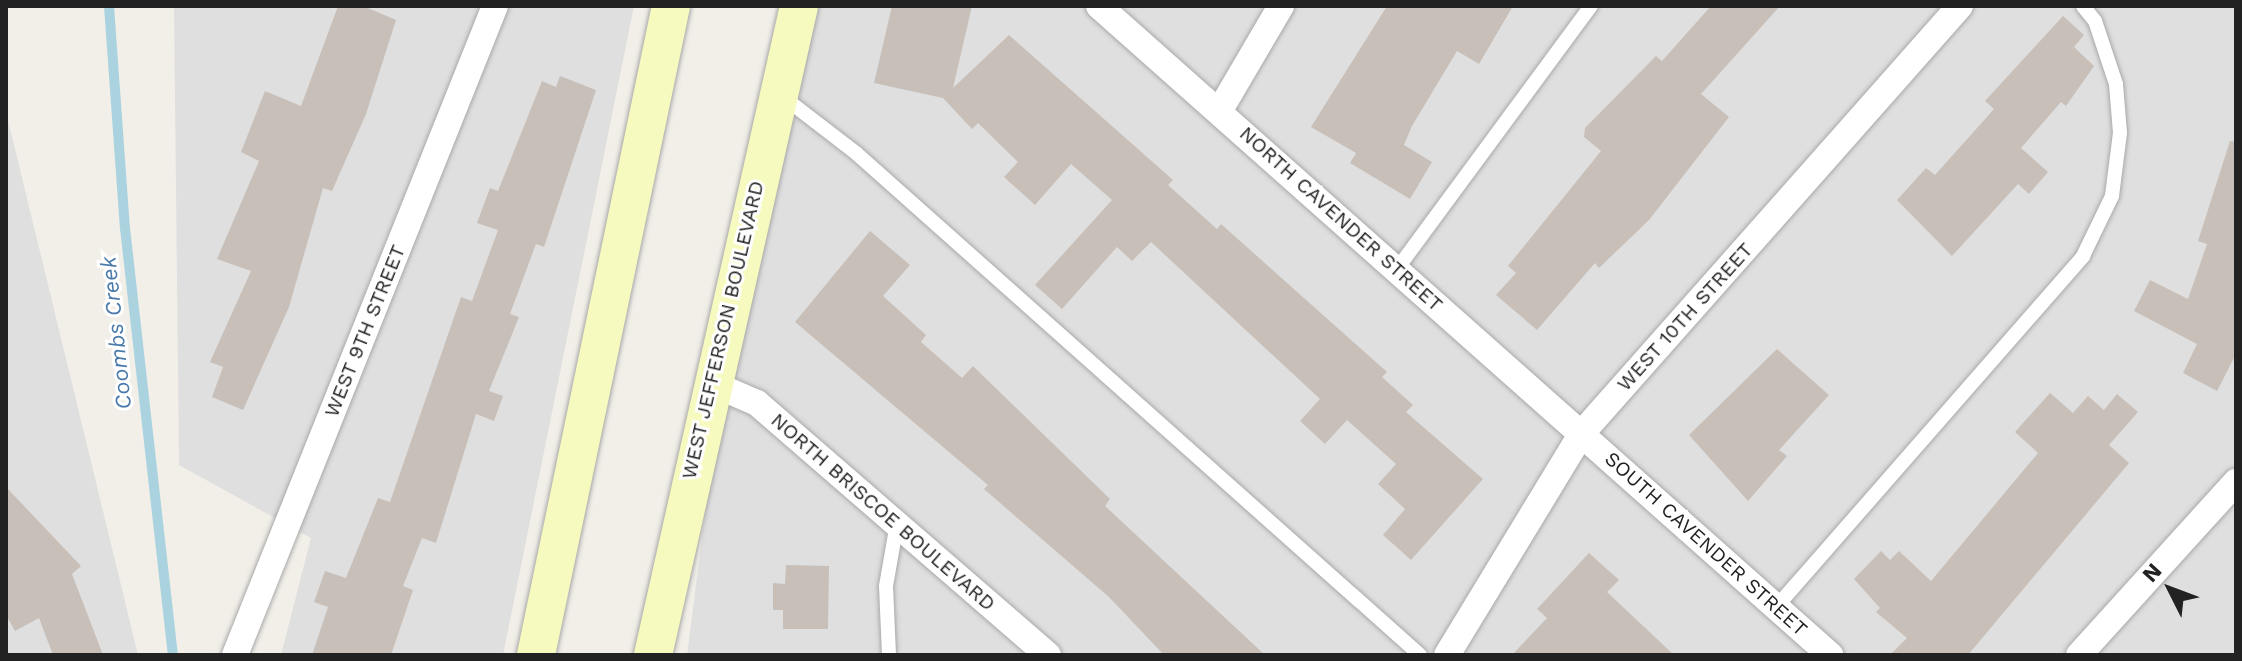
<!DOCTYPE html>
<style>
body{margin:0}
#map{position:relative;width:2242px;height:661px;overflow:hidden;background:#f2efe9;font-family:"Work Sans",sans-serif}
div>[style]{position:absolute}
.residential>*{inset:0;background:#e0dfdf}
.stream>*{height:10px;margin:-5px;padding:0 5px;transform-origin:5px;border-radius:5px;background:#aad3df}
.building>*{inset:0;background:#c7bfb8}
.roads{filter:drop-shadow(0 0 2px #a9a9a9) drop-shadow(0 0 2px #a9a9a9)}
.lane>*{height:14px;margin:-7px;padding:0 7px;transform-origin:7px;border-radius:7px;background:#fff}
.street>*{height:26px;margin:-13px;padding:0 13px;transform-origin:13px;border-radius:13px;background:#fff}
.secondary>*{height:38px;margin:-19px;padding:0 19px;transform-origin:19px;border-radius:19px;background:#f7fabf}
span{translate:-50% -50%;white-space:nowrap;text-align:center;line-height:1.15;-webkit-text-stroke:6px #fff;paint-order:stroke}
.street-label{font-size:20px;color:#222}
.water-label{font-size:22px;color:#4a7aab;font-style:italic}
.frame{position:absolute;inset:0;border:8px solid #222;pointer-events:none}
.north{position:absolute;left:2130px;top:549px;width:80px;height:80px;-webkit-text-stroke:6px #fff;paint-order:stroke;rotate:312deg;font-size:22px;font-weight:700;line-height:32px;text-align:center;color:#222}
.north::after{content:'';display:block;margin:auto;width:28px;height:36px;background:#222;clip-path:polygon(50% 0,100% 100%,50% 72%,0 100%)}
</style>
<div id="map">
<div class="residential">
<i style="clip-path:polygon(174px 6px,634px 6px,503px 655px,281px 655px,311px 538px,179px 465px)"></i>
<i style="clip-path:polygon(818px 6px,2236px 6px,2236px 655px,687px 655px,713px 452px)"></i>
<i style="clip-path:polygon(6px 112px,138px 655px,6px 655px)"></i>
</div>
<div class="stream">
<i style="left:109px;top:6px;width:223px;rotate:85.9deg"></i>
<i style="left:125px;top:228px;width:430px;rotate:83.6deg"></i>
</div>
<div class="building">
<i style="clip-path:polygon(338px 6px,363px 6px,396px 20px,366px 114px,332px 191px,323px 188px,289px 307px,243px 410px,212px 397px,223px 367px,210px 362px,251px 271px,217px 259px,259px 161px,241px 152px,265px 91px,301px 106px)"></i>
<i style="clip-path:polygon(892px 6px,972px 6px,953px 88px,1009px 35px,1173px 180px,1168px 185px,1217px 229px,1221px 224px,1387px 372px,1382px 377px,1413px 405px,1406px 412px,1483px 479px,1411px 560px,1383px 535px,1405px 509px,1378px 484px,1396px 464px,1347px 420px,1325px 444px,1300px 421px,1320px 399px,1151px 242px,1132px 261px,1117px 247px,1062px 309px,1035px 285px,1112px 200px,1071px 164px,1035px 205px,1004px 177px,1018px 162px,978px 123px,972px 129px,943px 98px,874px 83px)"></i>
<i style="clip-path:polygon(1387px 6px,1513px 6px,1479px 64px,1457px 51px,1412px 126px,1404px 145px,1432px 162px,1410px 199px,1350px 163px,1356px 153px,1311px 127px)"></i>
<i style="clip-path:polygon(1711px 6px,1780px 6px,1701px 94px,1729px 117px,1649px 220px,1599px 268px,1595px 263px,1537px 330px,1496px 295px,1516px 273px,1508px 266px,1601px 151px,1584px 137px,1585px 128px,1656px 56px,1662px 61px)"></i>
<i style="clip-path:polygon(2063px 16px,2084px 35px,2074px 47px,2094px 66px,2066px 106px,2061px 102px,2021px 148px,2048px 172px,2029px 194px,2018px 184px,1952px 256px,1897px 200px,1926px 168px,1935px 175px,1994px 109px,1985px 101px)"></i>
<i style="clip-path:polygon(560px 76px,596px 90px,544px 247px,536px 244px,510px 314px,519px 317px,489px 391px,503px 396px,494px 421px,476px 414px,436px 543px,422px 538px,403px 586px,413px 590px,391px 655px,312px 655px,328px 607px,314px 602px,325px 571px,346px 578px,378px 498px,390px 502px,461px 297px,472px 301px,498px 230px,477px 223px,490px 188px,498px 191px,542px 81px,556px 87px)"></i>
<i style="clip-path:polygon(2230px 141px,2236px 142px,2236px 354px,2217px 391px,2183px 373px,2197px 344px,2134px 311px,2150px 280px,2188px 299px,2207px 244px,2198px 241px)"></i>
<i style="clip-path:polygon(870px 231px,910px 265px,883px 296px,926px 335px,921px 342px,962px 378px,973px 366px,1110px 499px,1105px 506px,1265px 655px,1164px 655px,1109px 597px,984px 489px,988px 485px,795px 322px)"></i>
<i style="clip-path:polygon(1777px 349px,1829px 395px,1779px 450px,1787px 456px,1748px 501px,1689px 435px)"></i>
<i style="clip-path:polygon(2050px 393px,2073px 413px,2088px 396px,2104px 410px,2117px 394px,2138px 412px,2109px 445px,2129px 463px,1968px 655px,1890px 655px,1907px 638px,1876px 612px,1880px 608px,1854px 579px,1881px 551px,1890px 560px,1899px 551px,1931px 581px,2038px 453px,2015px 432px)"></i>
<i style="clip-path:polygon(6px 487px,81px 566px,72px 574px,103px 655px,53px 655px,39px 618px,15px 631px,6px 615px)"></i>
<i style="clip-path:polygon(1589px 553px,1619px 580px,1607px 592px,1674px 655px,1512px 655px,1547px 618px,1537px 609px)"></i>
<i style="clip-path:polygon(786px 565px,829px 566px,828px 629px,783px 629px,783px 610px,773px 610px,773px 583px,785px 584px)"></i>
</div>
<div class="roads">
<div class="lane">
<i style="left:782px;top:96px;width:93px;rotate:37.6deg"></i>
<i style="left:856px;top:153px;width:755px;rotate:41.67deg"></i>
<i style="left:1397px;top:269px;width:327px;rotate:-53.6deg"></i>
<i style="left:1777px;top:606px;width:465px;rotate:-48.8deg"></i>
<i style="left:2083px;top:256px;width:67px;rotate:-64.2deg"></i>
<i style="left:2112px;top:196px;width:64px;rotate:-82.8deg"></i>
<i style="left:2120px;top:133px;width:49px;rotate:-94.7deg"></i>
<i style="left:2116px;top:84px;width:66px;rotate:-108.4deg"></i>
<i style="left:2095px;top:21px;width:19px;rotate:-129deg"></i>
<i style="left:889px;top:655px;width:69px;rotate:-92.5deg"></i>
<i style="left:886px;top:586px;width:64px;rotate:-80.1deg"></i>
</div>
<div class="street">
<i style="left:1099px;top:6px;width:978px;rotate:41.6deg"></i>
<i style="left:1220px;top:110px;width:121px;rotate:-59.6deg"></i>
<i style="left:711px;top:383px;width:50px;rotate:23.5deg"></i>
<i style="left:757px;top:403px;width:385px;rotate:40.9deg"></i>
<i style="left:235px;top:655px;width:699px;rotate:-68.17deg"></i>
<i style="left:1447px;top:655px;width:260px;rotate:-58.7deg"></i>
<i style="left:1582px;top:433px;width:570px;rotate:-48.48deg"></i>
<i style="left:2079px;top:655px;width:234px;rotate:-47.8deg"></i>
</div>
<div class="secondary">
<i style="left:536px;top:655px;width:663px;rotate:-78.25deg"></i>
<i style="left:653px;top:655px;width:665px;rotate:-77.32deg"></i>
</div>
</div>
<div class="street-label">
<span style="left:1341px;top:219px;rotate:42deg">NORTH CAVENDER STREET</span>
<span style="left:1685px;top:317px;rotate:-48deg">WEST 10TH STREET</span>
<span style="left:723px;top:330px;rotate:-77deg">WEST JEFFERSON BOULEVARD</span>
<span style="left:365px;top:331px;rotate:-68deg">WEST 9TH STREET</span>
<span style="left:883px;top:512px;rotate:41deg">NORTH BRISCOE BOULEVARD</span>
<span style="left:1706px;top:544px;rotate:42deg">SOUTH CAVENDER STREET</span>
</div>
<div class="water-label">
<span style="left:116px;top:333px;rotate:-96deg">Coombs Creek</span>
</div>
<div class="frame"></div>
<div class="north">N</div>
</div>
